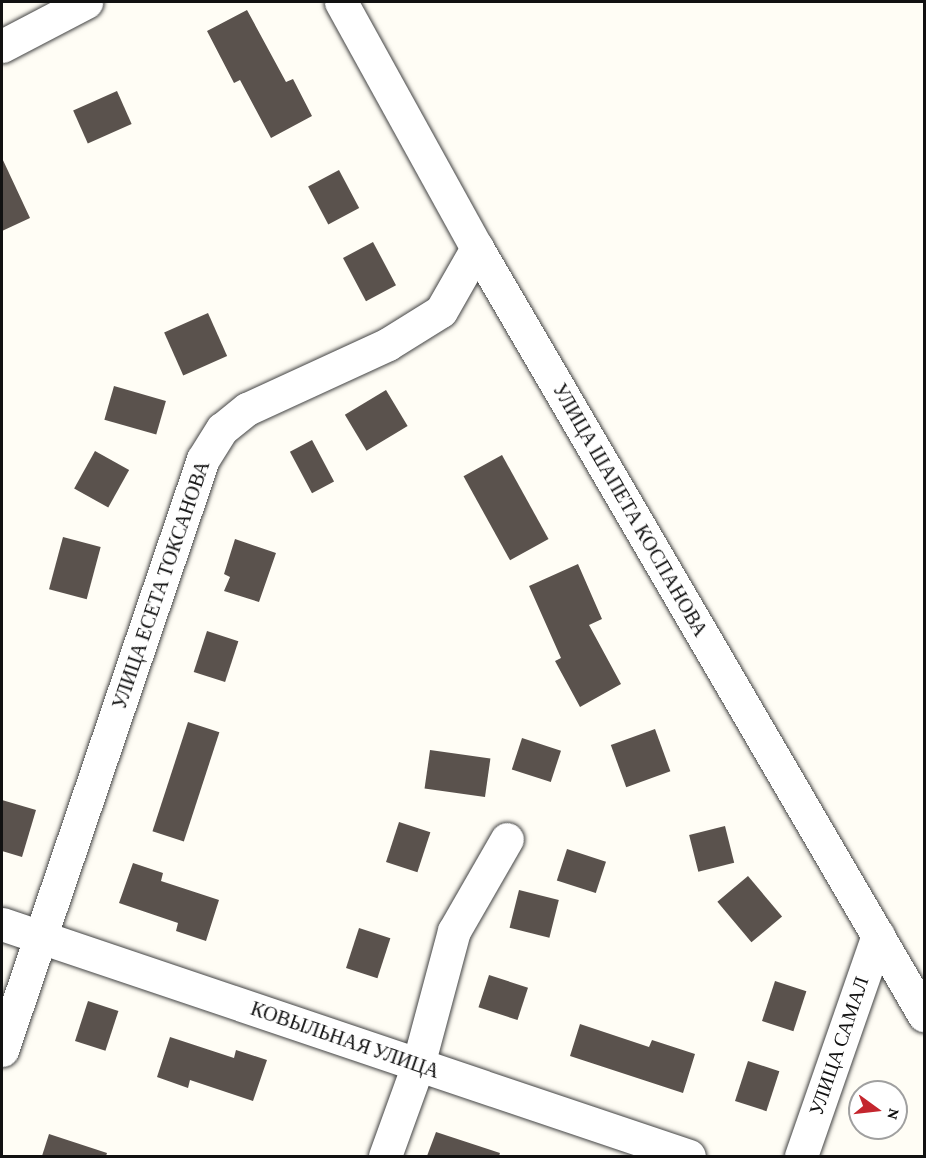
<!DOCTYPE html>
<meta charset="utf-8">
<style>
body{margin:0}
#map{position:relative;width:926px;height:1158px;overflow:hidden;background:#fffdf5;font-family:"Crimson Pro",serif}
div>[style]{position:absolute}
.building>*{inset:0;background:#5a524d;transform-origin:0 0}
.roads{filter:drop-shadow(0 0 2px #444) drop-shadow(0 0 2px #444)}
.minor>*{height:33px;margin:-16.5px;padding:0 16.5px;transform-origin:16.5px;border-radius:16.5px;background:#fff}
span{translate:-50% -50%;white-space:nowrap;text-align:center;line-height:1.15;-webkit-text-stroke:6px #fff;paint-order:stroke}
.street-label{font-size:20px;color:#111}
.frame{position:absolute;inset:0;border:3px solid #111;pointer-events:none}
.north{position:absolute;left:848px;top:1080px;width:60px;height:60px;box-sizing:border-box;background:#fff;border:2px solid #a0a0a0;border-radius:50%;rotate:105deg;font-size:16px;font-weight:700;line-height:24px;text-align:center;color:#111}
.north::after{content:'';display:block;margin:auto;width:21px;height:27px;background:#c4262e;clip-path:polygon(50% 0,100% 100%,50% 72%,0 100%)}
</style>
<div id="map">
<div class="building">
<i style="clip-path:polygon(247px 10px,286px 82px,293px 79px,312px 116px,271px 138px,240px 80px,234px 83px,207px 31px)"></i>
<i style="left:117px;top:91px;width:36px;height:48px;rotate:66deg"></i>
<i style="clip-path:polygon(2px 158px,30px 218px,2px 231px)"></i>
<i style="left:339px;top:170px;width:43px;height:35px;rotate:62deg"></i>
<i style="left:373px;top:242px;width:49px;height:34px;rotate:62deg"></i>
<i style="left:208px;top:313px;width:47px;height:48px;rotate:66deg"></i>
<i style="left:114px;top:386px;width:54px;height:35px;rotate:16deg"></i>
<i style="left:386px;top:390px;width:42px;height:48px;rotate:59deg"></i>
<i style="left:312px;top:440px;width:47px;height:25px;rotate:62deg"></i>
<i style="left:95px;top:451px;width:39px;height:43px;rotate:29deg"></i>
<i style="left:502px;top:455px;width:96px;height:44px;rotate:61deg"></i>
<i style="left:63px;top:537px;width:39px;height:54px;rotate:15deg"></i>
<i style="clip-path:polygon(235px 539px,276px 553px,259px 602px,224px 591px,230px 577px,224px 574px)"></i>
<i style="clip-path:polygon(578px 564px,602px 619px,589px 625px,621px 684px,580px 707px,555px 661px,561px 658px,529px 586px)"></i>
<i style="left:207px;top:631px;width:33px;height:43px;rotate:18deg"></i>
<i style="left:188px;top:722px;width:33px;height:115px;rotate:18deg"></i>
<i style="left:655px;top:729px;width:45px;height:47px;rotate:70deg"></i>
<i style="left:522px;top:738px;width:41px;height:33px;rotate:18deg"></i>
<i style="left:430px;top:750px;width:61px;height:39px;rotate:8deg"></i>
<i style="clip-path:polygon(2px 800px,36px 810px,22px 857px,2px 851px)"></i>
<i style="left:399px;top:822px;width:33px;height:42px;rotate:18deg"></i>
<i style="left:725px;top:826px;width:38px;height:37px;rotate:76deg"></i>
<i style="left:567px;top:849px;width:41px;height:33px;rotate:18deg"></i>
<i style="clip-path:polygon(133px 863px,163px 873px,161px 881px,219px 900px,206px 941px,176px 931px,178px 923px,119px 903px)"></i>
<i style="left:748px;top:876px;width:53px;height:40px;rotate:50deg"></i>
<i style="left:519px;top:890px;width:41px;height:39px;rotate:14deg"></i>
<i style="left:359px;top:928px;width:33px;height:42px;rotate:18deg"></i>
<i style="left:489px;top:975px;width:41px;height:34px;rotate:18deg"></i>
<i style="left:775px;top:981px;width:33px;height:42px;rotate:18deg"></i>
<i style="left:88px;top:1001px;width:32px;height:42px;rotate:18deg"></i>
<i style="clip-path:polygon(580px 1024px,649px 1047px,652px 1040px,695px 1054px,683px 1093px,570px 1056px)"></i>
<i style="clip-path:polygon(170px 1037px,234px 1058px,236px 1050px,267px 1060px,253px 1101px,190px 1080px,188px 1088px,157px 1077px)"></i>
<i style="left:748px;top:1061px;width:33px;height:42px;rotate:18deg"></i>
<i style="clip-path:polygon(436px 1132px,500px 1153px,499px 1156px,427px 1156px)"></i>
<i style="clip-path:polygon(49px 1134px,107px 1153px,106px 1156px,42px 1156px)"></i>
</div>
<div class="roads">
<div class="minor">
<i style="left:341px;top:2px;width:281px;rotate:61.1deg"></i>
<i style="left:477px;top:248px;width:888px;rotate:59.77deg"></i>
<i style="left:2px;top:46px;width:95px;rotate:-27.6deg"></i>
<i style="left:2px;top:924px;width:725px;rotate:18.66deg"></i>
<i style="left:2px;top:1050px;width:624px;rotate:-71.22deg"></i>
<i style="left:203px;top:459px;width:36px;rotate:-58deg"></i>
<i style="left:222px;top:429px;width:32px;rotate:-39deg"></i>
<i style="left:247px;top:409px;width:155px;rotate:-24.7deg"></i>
<i style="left:388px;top:344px;width:62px;rotate:-31.9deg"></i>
<i style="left:441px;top:311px;width:73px;rotate:-60.3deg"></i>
<i style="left:385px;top:1156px;width:97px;rotate:-70.1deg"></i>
<i style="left:418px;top:1065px;width:139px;rotate:-75deg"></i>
<i style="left:454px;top:931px;width:106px;rotate:-60.1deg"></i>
<i style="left:801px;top:1156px;width:234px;rotate:-70.8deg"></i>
</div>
</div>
<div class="street-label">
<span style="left:630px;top:510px;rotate:60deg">УЛИЦА ШАПЕТА КОСПАНОВА</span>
<span style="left:161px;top:585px;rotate:-71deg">УЛИЦА ЕСЕТА ТОКСАНОВА</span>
<span style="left:345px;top:1040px;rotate:19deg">КОВЫЛЬНАЯ УЛИЦА</span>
<span style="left:839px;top:1046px;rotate:-71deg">УЛИЦА САМАЛ</span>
</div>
<div class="frame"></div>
<div class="north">N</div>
</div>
